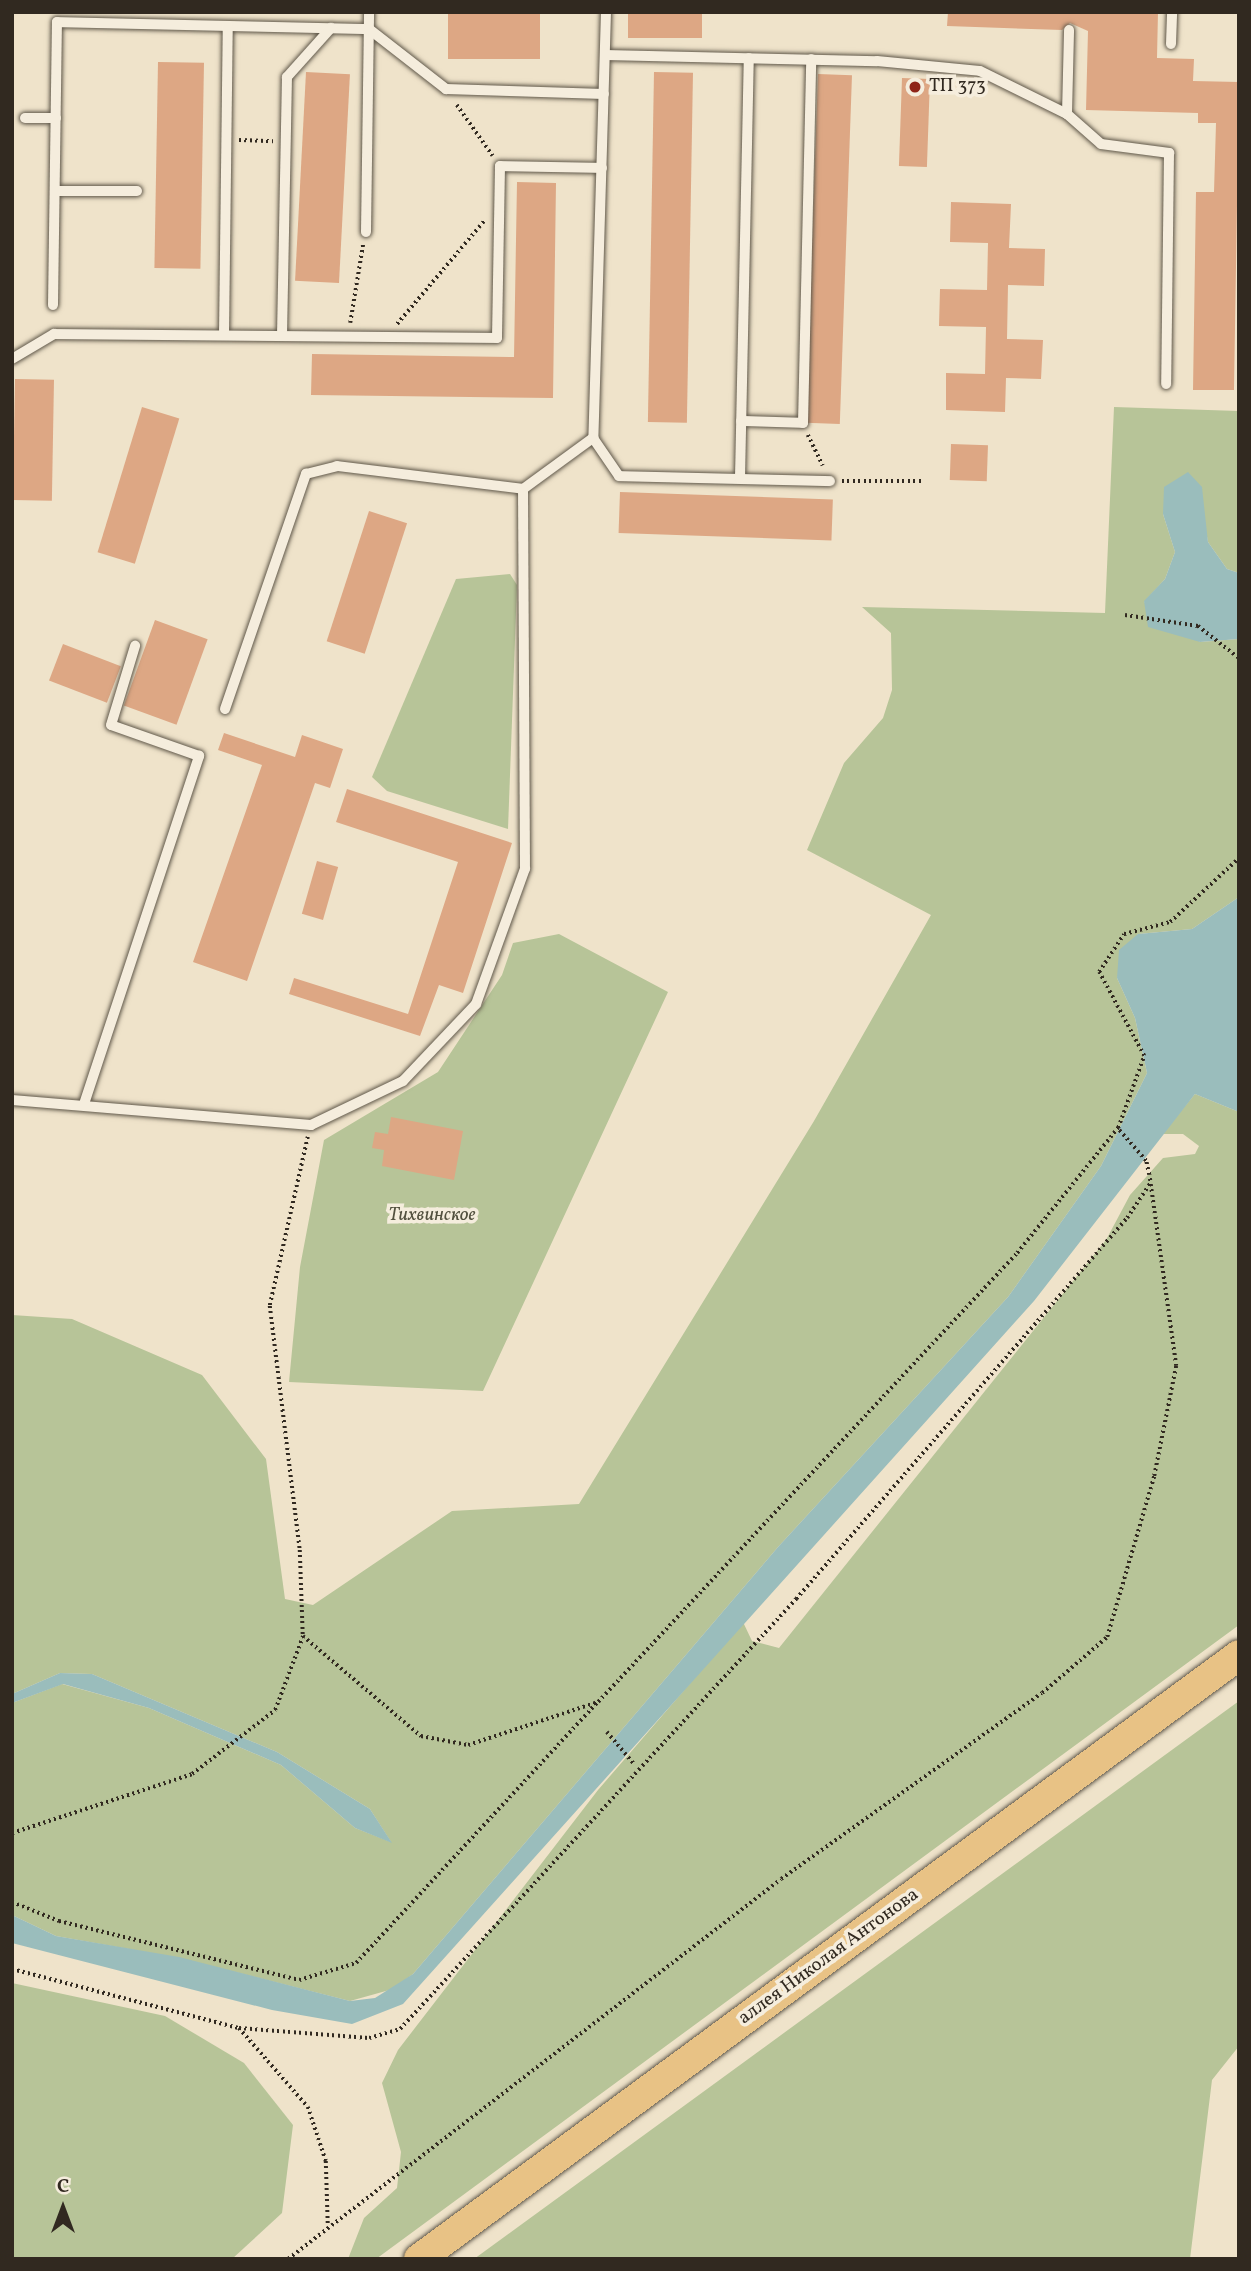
<!DOCTYPE html>
<meta charset="utf-8">
<style>
body{margin:0}
#map{position:relative;width:1251px;height:2271px;overflow:hidden;background:#efe3ca;font-family:Vollkorn,serif}
div>[style]{position:absolute}
.green>*{inset:0;background:#b7c498}
.water>*{inset:0;background:#9abdbc}
.building>*{inset:0;background:#dda784;transform-origin:0 0}
.path>*{height:3.5px;margin-top:-1.75px;transform-origin:0;background:repeating-linear-gradient(90deg,#312920 0 2px,transparent 0 5.5px)}
.roads{filter:drop-shadow(0 0 2px #60584a) drop-shadow(0 0 2px #60584a)}
.lane>*{height:10px;margin:-5px;padding:0 5px;transform-origin:5px;border-radius:5px;background:#f5eddd}
.primary>*{height:30px;margin:-15px;padding:0 15px;transform-origin:15px;border-radius:15px;background:#e8c285}
.dots>*{width:19px;height:19px;translate:-50% -50%;box-sizing:border-box;border:4px solid #f5eddd;border-radius:50%}
span{translate:-50% -50%;white-space:nowrap;text-align:center;line-height:1.15;-webkit-text-stroke:7px #f5eddd;paint-order:stroke}
.poi-label{font-size:19px;color:#312920}
.left{translate:0 -50%;text-align:left}
.park-label{font-size:19px;color:#52503e;font-style:italic}
.street-label{font-size:19px;color:#312920}
.frame{position:absolute;inset:0;border:14px solid #312920;pointer-events:none}
.north{position:absolute;left:28px;top:2173px;width:70px;height:70px;-webkit-text-stroke:5px #f5eddd;paint-order:stroke;rotate:0deg;font-size:19px;font-weight:700;line-height:28px;text-align:center;color:#312920}
.north::after{content:'';display:block;margin:auto;width:24px;height:32px;background:#312920;clip-path:polygon(50% 0,100% 100%,50% 72%,0 100%)}
</style>
<div id="map">
<div class="green">
<i style="clip-path:polygon(1114px 407px,1239px 411px,1239px 573px,1227px 569px,1208px 542px,1203px 515px,1163px 514px,1175px 552px,1165px 579px,1144px 602px,1200px 642px,1239px 639px,1239px 897px,1192px 929px,1138px 934px,1117px 978px,1135px 1018px,1147px 1073px,1101px 1166px,1008px 1297px,778px 1547px,413px 1974px,393px 1989px,350px 2001px,179px 1958px,56px 1936px,12px 1915px,12px 1703px,62px 1684px,149px 1708px,281px 1765px,355px 1828px,391px 1842px,370px 1809px,277px 1752px,92px 1674px,60px 1673px,12px 1694px,12px 1315px,72px 1319px,202px 1375px,266px 1459px,285px 1599px,313px 1605px,452px 1511px,579px 1504px,814px 1121px,931px 915px,807px 850px,844px 763px,883px 718px,892px 690px,891px 633px,862px 607px,1105px 613px)"></i>
<i style="clip-path:polygon(510px 574px,517px 585px,508px 829px,387px 791px,372px 777px,456px 579px)"></i>
<i style="clip-path:polygon(559px 934px,668px 992px,483px 1391px,289px 1382px,300px 1267px,324px 1140px,438px 1072px,502px 975px,513px 943px)"></i>
<i style="clip-path:polygon(1195px 1094px,1239px 1112px,1239px 1625px,376px 2259px,348px 2259px,364px 2218px,397px 2188px,401px 2152px,382px 2083px,398px 2050px,598px 1790px,743px 1622px,752px 1641px,779px 1648px,1106px 1240px,1130px 1195px,1163px 1158px,1195px 1154px,1199px 1146px,1183px 1134px,1162px 1134px)"></i>
<i style="clip-path:polygon(1239px 1701px,1239px 2046px,1212px 2080px,1190px 2259px,474px 2259px)"></i>
<i style="clip-path:polygon(12px 1983px,165px 2016px,244px 2063px,293px 2125px,282px 2213px,232px 2259px,12px 2259px)"></i>
</div>
<div class="water">
<i style="clip-path:polygon(1188px 472px,1202px 487px,1208px 542px,1227px 569px,1239px 573px,1239px 639px,1200px 642px,1148px 627px,1144px 601px,1165px 579px,1175px 552px,1163px 514px,1164px 487px)"></i>
<i style="clip-path:polygon(1239px 897px,1239px 1112px,1195px 1094px,1034px 1301px,403px 2004px,352px 2024px,272px 2010px,12px 1943px,12px 1915px,56px 1936px,179px 1957px,350px 2001px,375px 1998px,413px 1974px,778px 1547px,1008px 1297px,1101px 1166px,1147px 1073px,1135px 1018px,1117px 978px,1119px 950px,1138px 934px,1192px 929px)"></i>
<i style="clip-path:polygon(60px 1673px,92px 1674px,277px 1752px,370px 1809px,392px 1843px,355px 1828px,281px 1765px,149px 1708px,63px 1684px,12px 1703px,12px 1694px)"></i>
</div>
<div class="building">
<i style="left:448px;top:12px;width:92px;height:47px"></i>
<i style="left:628px;top:12px;width:74px;height:26px"></i>
<i style="clip-path:polygon(948px 12px,1158px 12px,1157px 58px,1194px 59px,1193px 81px,1239px 82px,1234px 390px,1193px 390px,1196px 192px,1214px 192px,1216px 123px,1198px 123px,1198px 113px,1086px 110px,1088px 31px,1070px 23px,1062px 30px,947px 26px)"></i>
<i style="left:158px;top:62px;width:46px;height:206px;rotate:1deg"></i>
<i style="left:306px;top:72px;width:44px;height:209px;rotate:3deg"></i>
<i style="left:654px;top:72px;width:39px;height:350px;rotate:1deg"></i>
<i style="left:818px;top:74px;width:34px;height:349px;rotate:2deg"></i>
<i style="left:902px;top:78px;width:28px;height:88px;rotate:2deg"></i>
<i style="clip-path:polygon(517px 182px,556px 183px,553px 398px,311px 395px,312px 354px,514px 357px)"></i>
<i style="clip-path:polygon(951px 202px,1011px 204px,1009px 248px,1045px 249px,1044px 286px,1008px 285px,1007px 339px,1043px 340px,1041px 379px,1006px 378px,1005px 412px,946px 410px,946px 373px,985px 374px,986px 327px,939px 326px,940px 289px,987px 290px,988px 243px,950px 242px)"></i>
<i style="left:15px;top:379px;width:39px;height:121px;rotate:1deg"></i>
<i style="left:142px;top:407px;width:39px;height:152px;rotate:17deg"></i>
<i style="left:951px;top:444px;width:37px;height:36px;rotate:2deg"></i>
<i style="left:620px;top:492px;width:213px;height:41px;rotate:2deg"></i>
<i style="left:369px;top:511px;width:40px;height:137px;rotate:18deg"></i>
<i style="left:155px;top:620px;width:56px;height:91px;rotate:20deg"></i>
<i style="left:63px;top:644px;width:62px;height:39px;rotate:21deg"></i>
<i style="clip-path:polygon(224px 733px,295px 757px,302px 735px,343px 749px,330px 788px,315px 783px,247px 981px,193px 962px,262px 765px,218px 750px)"></i>
<i style="clip-path:polygon(347px 789px,512px 843px,463px 993px,439px 985px,420px 1036px,289px 994px,294px 978px,408px 1014px,458px 862px,336px 822px)"></i>
<i style="left:317px;top:861px;width:22px;height:55px;rotate:16deg"></i>
<i style="clip-path:polygon(391px 1117px,463px 1131px,454px 1180px,382px 1166px,384px 1150px,372px 1148px,375px 1132px,388px 1134px)"></i>
</div>
<div class="path">
<i style="left:457px;top:105px;width:62px;rotate:54.8deg"></i>
<i style="left:239px;top:140px;width:34px;rotate:2deg"></i>
<i style="left:350px;top:323px;width:80px;rotate:-80.7deg"></i>
<i style="left:397px;top:324px;width:136px;rotate:-49.8deg"></i>
<i style="left:808px;top:435px;width:34px;rotate:64deg"></i>
<i style="left:842px;top:481px;width:79px"></i>
<i style="left:1125px;top:615px;width:74px;rotate:8.6deg"></i>
<i style="left:1198px;top:626px;width:52px;rotate:38deg"></i>
<i style="left:308px;top:1137px;width:173px;rotate:102.7deg"></i>
<i style="left:270px;top:1306px;width:246px;rotate:83deg"></i>
<i style="left:300px;top:1550px;width:86px;rotate:88deg"></i>
<i style="left:303px;top:1636px;width:155px;rotate:40.3deg"></i>
<i style="left:421px;top:1736px;width:48px;rotate:10.8deg"></i>
<i style="left:468px;top:1745px;width:137px;rotate:-18.3deg"></i>
<i style="left:598px;top:1702px;width:614px;rotate:-46.98deg"></i>
<i style="left:1017px;top:1253px;width:161px;rotate:-51.1deg"></i>
<i style="left:1118px;top:1128px;width:77px;rotate:-70.1deg"></i>
<i style="left:1144px;top:1056px;width:95px;rotate:-118.2deg"></i>
<i style="left:1099px;top:972px;width:45px;rotate:-56.7deg"></i>
<i style="left:1124px;top:934px;width:48px;rotate:-14.6deg"></i>
<i style="left:1170px;top:922px;width:94px;rotate:-42.8deg"></i>
<i style="left:607px;top:1732px;width:43px;rotate:49.7deg"></i>
<i style="left:12px;top:1833px;width:189px;rotate:-18.1deg"></i>
<i style="left:192px;top:1774px;width:105px;rotate:-37.6deg"></i>
<i style="left:275px;top:1710px;width:79px;rotate:-69.3deg"></i>
<i style="left:12px;top:1902px;width:51px;rotate:22deg"></i>
<i style="left:59px;top:1921px;width:247px;rotate:13.8deg"></i>
<i style="left:299px;top:1980px;width:59px;rotate:-16.6deg"></i>
<i style="left:356px;top:1963px;width:355px;rotate:-47.2deg"></i>
<i style="left:12px;top:1969px;width:235px;rotate:14.6deg"></i>
<i style="left:239px;top:2028px;width:105px;rotate:48.9deg"></i>
<i style="left:308px;top:2107px;width:57px;rotate:71.6deg"></i>
<i style="left:326px;top:2161px;width:65px;rotate:88.2deg"></i>
<i style="left:239px;top:2028px;width:130px;rotate:4.4deg"></i>
<i style="left:369px;top:2038px;width:32px;rotate:-16deg"></i>
<i style="left:400px;top:2029px;width:585px;rotate:-47.36deg"></i>
<i style="left:796px;top:1599px;width:505px;rotate:-49.02deg"></i>
<i style="left:1127px;top:1218px;width:43px;rotate:-56.3deg"></i>
<i style="left:288px;top:2259px;width:622px;rotate:-37.62deg"></i>
<i style="left:781px;top:1879px;width:320px;rotate:-35.5deg"></i>
<i style="left:1042px;top:1693px;width:86px;rotate:-40.7deg"></i>
<i style="left:1107px;top:1637px;width:168px;rotate:-73.7deg"></i>
<i style="left:1154px;top:1476px;width:112px;rotate:-78.7deg"></i>
<i style="left:1176px;top:1366px;width:193px;rotate:-98deg"></i>
<i style="left:1149px;top:1175px;width:14px;rotate:-102deg"></i>
<i style="left:1146px;top:1161px;width:43px;rotate:-131.2deg"></i>
</div>
<div class="roads">
<div class="lane">
<i style="left:606px;top:12px;width:426px;rotate:91.7deg"></i>
<i style="left:593px;top:438px;width:46px;rotate:55.6deg"></i>
<i style="left:619px;top:476px;width:211px;rotate:1.4deg"></i>
<i style="left:1171px;top:44px;width:32px;rotate:-88deg"></i>
<i style="left:605px;top:55px;width:272px;rotate:1.3deg"></i>
<i style="left:877px;top:61px;width:103px;rotate:5.5deg"></i>
<i style="left:980px;top:71px;width:97px;rotate:26.3deg"></i>
<i style="left:1067px;top:114px;width:45px;rotate:41.4deg"></i>
<i style="left:1101px;top:144px;width:69px;rotate:7.5deg"></i>
<i style="left:1169px;top:153px;width:231px;rotate:90.7deg"></i>
<i style="left:1067px;top:114px;width:84px;rotate:-88.6deg"></i>
<i style="left:25px;top:118px;width:31px"></i>
<i style="left:55px;top:191px;width:82px"></i>
<i style="left:366px;top:232px;width:220px;rotate:-89.2deg"></i>
<i style="left:53px;top:305px;width:283px;rotate:-89.2deg"></i>
<i style="left:57px;top:22px;width:312px;rotate:1.3deg"></i>
<i style="left:369px;top:29px;width:98px;rotate:37.9deg"></i>
<i style="left:446px;top:89px;width:158px;rotate:1.8deg"></i>
<i style="left:224px;top:335px;width:309px;rotate:-89.3deg"></i>
<i style="left:282px;top:336px;width:259px;rotate:-88.9deg"></i>
<i style="left:287px;top:77px;width:66px;rotate:-48.1deg"></i>
<i style="left:12px;top:359px;width:49px;rotate:-30.8deg"></i>
<i style="left:54px;top:334px;width:443px;rotate:0.5deg"></i>
<i style="left:497px;top:338px;width:172px;rotate:-89deg"></i>
<i style="left:500px;top:166px;width:102px;rotate:1.1deg"></i>
<i style="left:741px;top:421px;width:62px;rotate:1.8deg"></i>
<i style="left:803px;top:423px;width:364px;rotate:-88.7deg"></i>
<i style="left:740px;top:478px;width:420px;rotate:-88.8deg"></i>
<i style="left:225px;top:709px;width:249px;rotate:-71deg"></i>
<i style="left:306px;top:474px;width:32px;rotate:-14deg"></i>
<i style="left:337px;top:466px;width:187px;rotate:7deg"></i>
<i style="left:12px;top:1100px;width:300px;rotate:4.8deg"></i>
<i style="left:311px;top:1125px;width:102px;rotate:-25.6deg"></i>
<i style="left:403px;top:1081px;width:106px;rotate:-46.5deg"></i>
<i style="left:476px;top:1004px;width:144px;rotate:-70.1deg"></i>
<i style="left:525px;top:869px;width:380px;rotate:-90.3deg"></i>
<i style="left:523px;top:489px;width:87px;rotate:-36.1deg"></i>
<i style="left:84px;top:1104px;width:367px;rotate:-71.7deg"></i>
<i style="left:199px;top:756px;width:93px;rotate:-160.6deg"></i>
<i style="left:111px;top:725px;width:83px;rotate:-73.1deg"></i>
</div>
<div class="primary">
<i style="left:419px;top:2259px;width:1018px;rotate:-36.37deg"></i>
</div>
</div>
<div class="dots">
<i style="left:915px;top:87px;background:#8f2418"></i>
</div>
<div class="poi-label">
<span class="left" style="left:929px;top:87px">ТП 373</span>
</div>
<div class="park-label">
<span style="left:432px;top:1216px">Тихвинское</span>
</div>
<div class="street-label">
<span style="left:829px;top:1957px;rotate:-36deg">аллея Николая Антонова</span>
</div>
<div class="frame"></div>
<div class="north">С</div>
</div>
